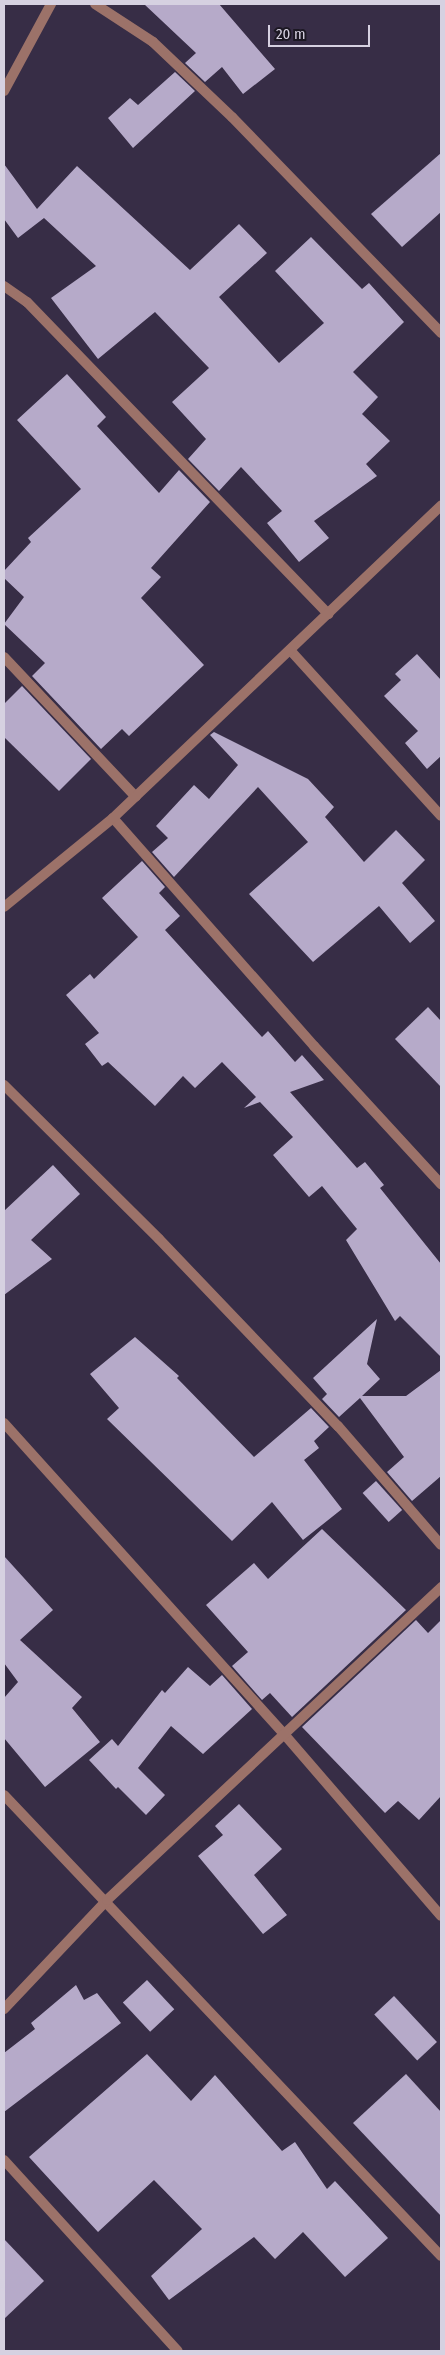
<!DOCTYPE html>
<style>
body{margin:0}
#map{position:relative;width:445px;height:2355px;overflow:hidden;background:#372d46;font-family:"Fira Sans Condensed",sans-serif}
div>[style]{position:absolute}
.building>*{inset:0;background:#b6aac9;transform-origin:0 0}
.minor>*{height:10px;margin:-5px;padding:0 5px;transform-origin:5px;border-radius:5px;background:#9c7269}
span{translate:-50% -50%;white-space:nowrap;text-align:center;line-height:1.15;-webkit-text-stroke:5px #1c1823;paint-order:stroke}
.frame{position:absolute;inset:0;border:5px solid #d6d1e1;pointer-events:none}
.scale{position:absolute;left:268px;top:25px;width:102px;height:22px;box-sizing:border-box;border:2px solid #d6d1e1;border-top:0;padding-left:6px;font-size:15px;line-height:18px;white-space:nowrap;color:#d6d1e1;-webkit-text-stroke:4px #1c1823;paint-order:stroke}
</style>
<div id="map">
<div class="building">
<i style="clip-path:polygon(144px 4px,219px 4px,275px 69px,243px 94px,222px 67px,205px 82px,185px 63px,196px 53px)"></i>
<i style="clip-path:polygon(175px 72px,195px 91px,133px 148px,108px 118px,130px 98px,138px 105px)"></i>
<i style="clip-path:polygon(441px 153px,441px 212px,402px 247px,371px 214px)"></i>
<i style="clip-path:polygon(4px 164px,37px 209px,77px 166px,190px 270px,239px 224px,267px 253px,219px 297px,279px 363px,324px 323px,275px 271px,311px 237px,362px 289px,369px 283px,404px 322px,353px 372px,378px 397px,362px 414px,390px 441px,366px 464px,377px 476px,314px 521px,329px 538px,299px 562px,267px 523px,282px 511px,241px 467px,219px 491px,188px 459px,206px 439px,172px 402px,209px 368px,155px 312px,98px 359px,51px 298px,96px 266px,44px 218px,18px 238px,4px 219px)"></i>
<i style="clip-path:polygon(67px 374px,106px 417px,97px 426px,159px 493px,179px 470px,210px 502px,151px 568px,161px 577px,141px 598px,204px 665px,129px 736px,122px 729px,101px 749px,32px 676px,45px 663px,4px 624px,24px 597px,4px 578px,4px 571px,31px 542px,28px 538px,81px 489px,17px 420px)"></i>
<i style="clip-path:polygon(417px 654px,441px 680px,441px 756px,427px 769px,405px 743px,418px 731px,384px 696px,401px 680px,395px 674px)"></i>
<i style="clip-path:polygon(22px 686px,91px 759px,59px 791px,4px 737px,4px 704px)"></i>
<i style="clip-path:polygon(214px 732px,308px 779px,334px 807px,325px 817px,364px 862px,396px 830px,425px 860px,402px 883px,435px 921px,410px 943px,379px 906px,313px 962px,249px 894px,308px 842px,258px 787px,174px 877px,152px 852px,168px 838px,156px 826px,194px 785px,209px 799px,238px 765px,210px 735px)"></i>
<i style="clip-path:polygon(142px 861px,165px 887px,159px 893px,180px 916px,165px 930px,262px 1037px,268px 1031px,295px 1062px,302px 1055px,324px 1080px,290px 1092px,357px 1168px,365px 1162px,384px 1185px,380px 1188px,441px 1264px,441px 1357px,400px 1316px,395px 1321px,346px 1240px,357px 1229px,322px 1186px,309px 1197px,273px 1155px,293px 1137px,260px 1102px,244px 1108px,256px 1097px,222px 1062px,195px 1088px,183px 1076px,155px 1106px,108px 1062px,102px 1066px,85px 1044px,99px 1033px,66px 995px,90px 974px,94px 979px,138px 937px,102px 898px)"></i>
<i style="clip-path:polygon(428px 1007px,441px 1021px,441px 1087px,395px 1039px)"></i>
<i style="clip-path:polygon(53px 1165px,80px 1194px,31px 1240px,52px 1259px,4px 1295px,4px 1211px)"></i>
<i style="clip-path:polygon(377px 1319px,367px 1364px,380px 1379px,362px 1396px,406px 1396px,441px 1370px,441px 1476px,412px 1501px,387px 1472px,404px 1457px,360px 1398px,339px 1417px,322px 1399px,327px 1394px,313px 1378px)"></i>
<i style="clip-path:polygon(135px 1337px,179px 1376px,177px 1378px,254px 1457px,311px 1408px,329px 1427px,314px 1441px,319px 1448px,304px 1460px,342px 1509px,303px 1540px,272px 1502px,232px 1541px,107px 1419px,119px 1408px,90px 1374px)"></i>
<i style="left:376px;top:1481px;width:39px;height:18px;rotate:48deg"></i>
<i style="clip-path:polygon(322px 1529px,406px 1610px,292px 1717px,270px 1693px,262px 1700px,232px 1666px,248px 1652px,206px 1605px,254px 1563px,268px 1579px)"></i>
<i style="clip-path:polygon(4px 1556px,53px 1610px,20px 1640px,82px 1697px,72px 1708px,100px 1742px,45px 1787px,4px 1738px,4px 1698px,18px 1682px,4px 1663px)"></i>
<i style="clip-path:polygon(416px 1620px,428px 1633px,441px 1620px,441px 1796px,419px 1820px,398px 1801px,385px 1813px,302px 1727px)"></i>
<i style="clip-path:polygon(188px 1667px,210px 1686px,222px 1675px,252px 1709px,203px 1754px,171px 1726px,138px 1768px,165px 1795px,146px 1815px,118px 1787px,116px 1789px,89px 1760px,112px 1739px,118px 1746px,162px 1690px,165px 1693px)"></i>
<i style="clip-path:polygon(239px 1804px,282px 1849px,254px 1875px,287px 1915px,263px 1934px,198px 1856px,223px 1835px,215px 1826px)"></i>
<i style="left:147px;top:1980px;width:40px;height:33px;rotate:47deg"></i>
<i style="clip-path:polygon(76px 1985px,84px 2000px,97px 1993px,121px 2023px,4px 2112px,4px 2053px,35px 2029px,31px 2023px)"></i>
<i style="left:394px;top:1996px;width:63px;height:27px;rotate:47deg"></i>
<i style="clip-path:polygon(147px 2054px,191px 2101px,215px 2075px,282px 2151px,295px 2142px,327px 2189px,335px 2181px,388px 2238px,345px 2277px,303px 2232px,275px 2259px,254px 2237px,169px 2300px,151px 2276px,202px 2229px,154px 2180px,98px 2232px,29px 2157px)"></i>
<i style="clip-path:polygon(406px 2074px,441px 2112px,441px 2216px,353px 2123px)"></i>
<i style="clip-path:polygon(4px 2239px,44px 2281px,4px 2319px)"></i>
</div>
<div class="minor">
<i style="left:95px;top:4px;width:69px;rotate:33.2deg"></i>
<i style="left:153px;top:42px;width:109px;rotate:43.5deg"></i>
<i style="left:232px;top:117px;width:301px;rotate:45.9deg"></i>
<i style="left:4px;top:91px;width:99px;rotate:-61.6deg"></i>
<i style="left:4px;top:286px;width:28px;rotate:35deg"></i>
<i style="left:27px;top:302px;width:434px;rotate:46deg"></i>
<i style="left:290px;top:650px;width:224px;rotate:47.7deg"></i>
<i style="left:4px;top:657px;width:192px;rotate:46.7deg"></i>
<i style="left:113px;top:818px;width:304px;rotate:48.6deg"></i>
<i style="left:314px;top:1046px;width:188px;rotate:47.4deg"></i>
<i style="left:4px;top:907px;width:141px;rotate:-39.2deg"></i>
<i style="left:113px;top:818px;width:453px;rotate:-43.6deg"></i>
<i style="left:4px;top:1085px;width:218px;rotate:44.8deg"></i>
<i style="left:159px;top:1239px;width:259px;rotate:46.3deg"></i>
<i style="left:338px;top:1426px;width:157px;rotate:49.1deg"></i>
<i style="left:4px;top:1423px;width:418px;rotate:48deg"></i>
<i style="left:284px;top:1734px;width:240px;rotate:49.2deg"></i>
<i style="left:4px;top:1795px;width:635px;rotate:46.53deg"></i>
<i style="left:4px;top:2009px;width:150px;rotate:-46.6deg"></i>
<i style="left:107px;top:1900px;width:458px;rotate:-43.1deg"></i>
<i style="left:4px;top:2160px;width:258px;rotate:47.7deg"></i>
</div>
<div class="frame"></div>
<div class="scale">20 m</div>
</div>
